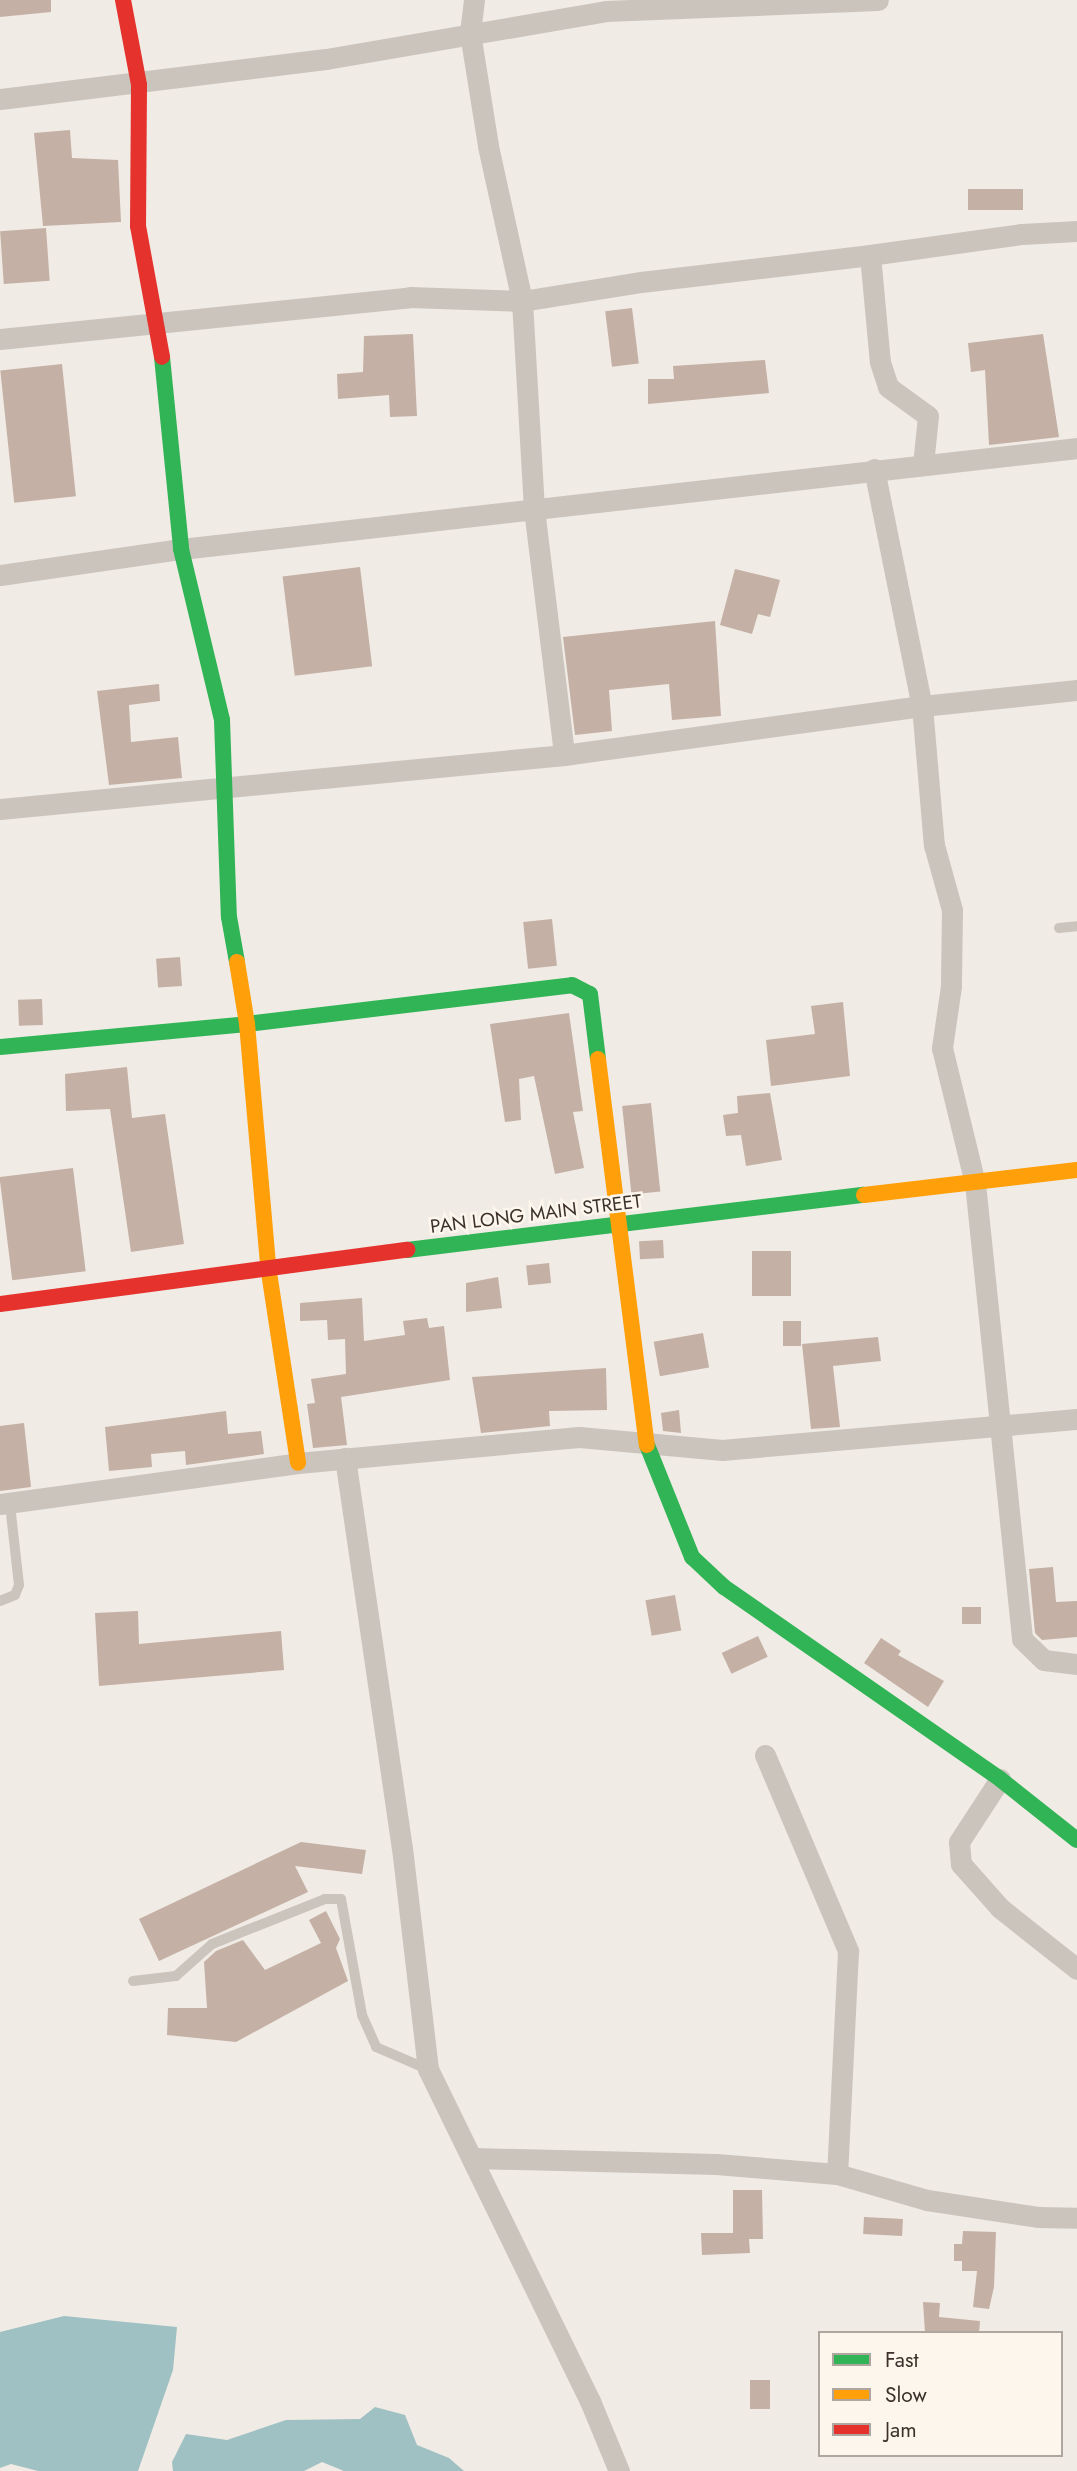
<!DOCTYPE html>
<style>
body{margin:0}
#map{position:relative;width:1077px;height:2471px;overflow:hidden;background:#f0ebe5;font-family:Jost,sans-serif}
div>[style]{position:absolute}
.water>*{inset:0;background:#9fc1c3}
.building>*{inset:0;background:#c5b0a5;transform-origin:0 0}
.lane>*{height:10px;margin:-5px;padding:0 5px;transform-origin:5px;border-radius:5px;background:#cac4bd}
.street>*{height:21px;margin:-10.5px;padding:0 10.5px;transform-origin:10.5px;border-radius:10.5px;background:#cac4bd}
.fast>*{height:16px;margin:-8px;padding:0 8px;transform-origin:8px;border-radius:8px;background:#30b455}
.slow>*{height:16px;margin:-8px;padding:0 8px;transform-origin:8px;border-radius:8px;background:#ff9f0a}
.jam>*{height:16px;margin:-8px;padding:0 8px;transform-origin:8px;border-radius:8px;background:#e5322d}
span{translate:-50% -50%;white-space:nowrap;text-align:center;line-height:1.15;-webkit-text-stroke:5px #fcf6ed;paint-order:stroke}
.street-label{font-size:19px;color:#3c312a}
.legend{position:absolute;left:818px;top:2331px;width:245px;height:126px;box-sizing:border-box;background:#fcf6ed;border:2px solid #afa79f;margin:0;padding:9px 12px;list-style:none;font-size:21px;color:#3c312a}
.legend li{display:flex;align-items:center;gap:14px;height:35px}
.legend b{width:35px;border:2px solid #afa79f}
</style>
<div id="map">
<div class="water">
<i style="clip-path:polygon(64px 2316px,177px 2327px,173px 2370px,138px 2471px,38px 2471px,11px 2464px,0 2468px,0 2332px)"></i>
<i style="clip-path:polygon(375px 2407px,405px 2415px,417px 2445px,449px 2458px,464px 2471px,344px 2471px,322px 2462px,304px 2471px,173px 2471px,172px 2462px,186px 2434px,227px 2440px,286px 2420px,360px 2419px)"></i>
</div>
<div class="building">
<i style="clip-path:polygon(0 0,51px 0,51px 12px,0 17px)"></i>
<i style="clip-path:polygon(70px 130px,72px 158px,118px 160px,121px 222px,43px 226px,34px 133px)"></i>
<i style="left:968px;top:189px;width:55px;height:21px"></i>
<i style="left:46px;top:228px;width:53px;height:46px;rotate:86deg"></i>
<i style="left:632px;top:308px;width:56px;height:27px;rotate:83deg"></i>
<i style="clip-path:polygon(413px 334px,417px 416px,390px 417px,389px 395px,338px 399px,337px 374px,363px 372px,364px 336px)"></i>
<i style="clip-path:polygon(1043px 334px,1059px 437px,989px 445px,985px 370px,971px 372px,968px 343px)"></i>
<i style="clip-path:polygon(765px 360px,769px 393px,648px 404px,648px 379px,674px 379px,673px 366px)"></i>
<i style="left:62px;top:364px;width:133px;height:62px;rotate:84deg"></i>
<i style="left:360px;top:567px;width:100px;height:78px;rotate:83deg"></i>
<i style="clip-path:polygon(735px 569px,780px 580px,770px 617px,758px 614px,752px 634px,720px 625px)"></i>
<i style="clip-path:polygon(715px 621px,721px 716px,672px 720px,669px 684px,609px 690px,612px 731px,575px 735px,563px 637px)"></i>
<i style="clip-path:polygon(159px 684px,160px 701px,129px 705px,131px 742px,178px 737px,182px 778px,109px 785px,97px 691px)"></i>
<i style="left:552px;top:919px;width:47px;height:29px;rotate:84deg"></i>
<i style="left:180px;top:957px;width:29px;height:24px;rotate:86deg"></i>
<i style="left:42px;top:999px;width:26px;height:24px;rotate:88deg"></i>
<i style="clip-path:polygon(843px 1002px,850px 1076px,771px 1086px,766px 1040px,815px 1034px,811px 1006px)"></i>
<i style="clip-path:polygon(569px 1013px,583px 1111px,573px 1112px,584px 1168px,555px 1174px,534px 1076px,519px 1079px,521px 1120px,505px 1122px,490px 1024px)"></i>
<i style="clip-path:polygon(127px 1067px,132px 1118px,165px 1114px,184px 1244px,131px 1252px,110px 1109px,66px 1111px,65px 1074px)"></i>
<i style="clip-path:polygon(770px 1093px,782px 1160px,746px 1166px,741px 1135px,726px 1136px,723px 1115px,738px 1113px,737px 1096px)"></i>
<i style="left:651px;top:1103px;width:89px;height:29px;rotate:84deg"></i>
<i style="left:73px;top:1168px;width:104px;height:74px;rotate:83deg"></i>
<i style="left:663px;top:1240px;width:18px;height:24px;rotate:87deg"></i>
<i style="left:752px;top:1251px;width:39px;height:45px"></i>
<i style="left:549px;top:1263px;width:20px;height:23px;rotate:84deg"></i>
<i style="clip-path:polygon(498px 1277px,502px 1308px,466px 1312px,466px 1283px)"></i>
<i style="clip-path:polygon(362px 1298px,364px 1341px,405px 1335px,403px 1321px,427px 1318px,429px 1328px,444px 1326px,450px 1380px,341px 1397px,347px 1445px,313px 1448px,307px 1404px,315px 1403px,311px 1379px,346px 1374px,345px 1339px,328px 1340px,327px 1320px,300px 1321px,300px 1303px)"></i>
<i style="left:783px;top:1321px;width:18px;height:25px"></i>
<i style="left:703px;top:1333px;width:35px;height:50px;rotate:80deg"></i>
<i style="clip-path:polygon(878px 1337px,881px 1361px,833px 1366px,840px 1427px,811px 1429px,802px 1344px)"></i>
<i style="clip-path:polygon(606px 1368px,607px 1410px,549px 1411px,550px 1426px,481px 1433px,472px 1377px)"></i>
<i style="clip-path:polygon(679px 1410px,681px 1433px,663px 1431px,661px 1413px)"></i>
<i style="clip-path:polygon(226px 1411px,228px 1434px,261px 1431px,264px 1454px,186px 1465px,185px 1451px,151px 1454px,152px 1467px,109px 1471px,105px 1427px)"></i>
<i style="clip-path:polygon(24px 1423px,31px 1487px,0 1491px,0 1426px)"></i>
<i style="clip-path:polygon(1053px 1567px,1056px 1602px,1077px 1601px,1077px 1637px,1042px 1640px,1035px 1633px,1029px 1569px)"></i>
<i style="left:675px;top:1595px;width:36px;height:30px;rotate:80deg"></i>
<i style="left:962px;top:1607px;width:19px;height:17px"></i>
<i style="clip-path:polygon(138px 1611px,139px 1644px,281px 1631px,284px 1670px,99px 1686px,95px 1613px)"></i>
<i style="left:758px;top:1636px;width:23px;height:40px;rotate:65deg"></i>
<i style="clip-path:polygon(881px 1638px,901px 1651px,898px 1655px,944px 1681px,928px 1707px,864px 1663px)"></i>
<i style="clip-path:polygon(301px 1842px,366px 1850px,362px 1874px,295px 1866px,308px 1892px,159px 1961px,139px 1919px)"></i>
<i style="clip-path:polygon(326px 1911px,340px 1939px,336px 1948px,348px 1981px,236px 2042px,167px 2035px,168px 2008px,207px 2008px,204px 1962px,216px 1951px,243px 1940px,265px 1970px,321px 1943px,309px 1920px)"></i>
<i style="clip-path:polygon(733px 2190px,762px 2190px,763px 2239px,749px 2239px,750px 2253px,702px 2255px,701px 2233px,733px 2233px)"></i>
<i style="left:864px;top:2217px;width:39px;height:17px;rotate:3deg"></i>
<i style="clip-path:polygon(963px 2231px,996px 2232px,994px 2287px,989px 2309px,973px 2307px,977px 2271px,962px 2271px,962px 2261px,954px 2261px,954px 2244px,962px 2244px)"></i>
<i style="clip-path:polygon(923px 2302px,940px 2303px,939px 2317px,980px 2321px,979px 2333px,925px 2333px)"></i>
<i style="left:770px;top:2380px;width:29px;height:20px;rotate:90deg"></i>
</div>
<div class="lane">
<i style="left:1059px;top:928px;width:18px;rotate:-6deg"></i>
<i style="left:0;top:1601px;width:16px;rotate:-22deg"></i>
<i style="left:15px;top:1595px;width:11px;rotate:-68deg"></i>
<i style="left:19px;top:1585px;width:81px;rotate:-96.4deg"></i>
<i style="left:133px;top:1981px;width:43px;rotate:-6.6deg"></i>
<i style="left:176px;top:1976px;width:48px;rotate:-41.6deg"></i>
<i style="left:212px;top:1944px;width:122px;rotate:-21.7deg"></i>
<i style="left:325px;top:1899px;width:16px"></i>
<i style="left:341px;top:1899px;width:118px;rotate:79.7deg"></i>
<i style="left:362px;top:2015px;width:35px;rotate:66deg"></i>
<i style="left:376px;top:2047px;width:56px;rotate:23.3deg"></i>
</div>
<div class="street">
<i style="left:474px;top:0;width:33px;rotate:97deg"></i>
<i style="left:470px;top:33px;width:114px;rotate:80.9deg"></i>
<i style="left:488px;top:146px;width:159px;rotate:77.6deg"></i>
<i style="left:522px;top:301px;width:208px;rotate:86.7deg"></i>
<i style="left:534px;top:509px;width:248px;rotate:83deg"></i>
<i style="left:0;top:99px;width:328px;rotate:-7deg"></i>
<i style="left:326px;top:59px;width:284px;rotate:-9.7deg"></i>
<i style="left:606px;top:11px;width:272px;rotate:-2.3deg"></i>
<i style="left:870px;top:255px;width:153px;rotate:-7.9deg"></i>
<i style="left:1022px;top:234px;width:55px;rotate:-3.1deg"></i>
<i style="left:0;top:339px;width:412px;rotate:-5.8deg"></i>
<i style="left:410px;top:297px;width:112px;rotate:2deg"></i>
<i style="left:522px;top:301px;width:121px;rotate:-9.1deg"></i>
<i style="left:641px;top:282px;width:231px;rotate:-6.7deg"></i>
<i style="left:870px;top:255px;width:107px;rotate:84.7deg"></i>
<i style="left:880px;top:362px;width:26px;rotate:72deg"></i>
<i style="left:888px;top:387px;width:49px;rotate:35.9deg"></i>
<i style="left:928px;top:416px;width:48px;rotate:95.9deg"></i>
<i style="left:874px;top:469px;width:242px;rotate:78.6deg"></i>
<i style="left:922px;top:706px;width:140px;rotate:85.1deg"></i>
<i style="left:934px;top:845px;width:67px;rotate:74.5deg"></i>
<i style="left:952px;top:910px;width:76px;rotate:90.8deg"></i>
<i style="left:951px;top:986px;width:63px;rotate:98.3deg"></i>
<i style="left:942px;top:1048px;width:139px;rotate:76.3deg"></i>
<i style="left:975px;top:1183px;width:458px;rotate:84.1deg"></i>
<i style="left:1022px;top:1639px;width:30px;rotate:44deg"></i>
<i style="left:1044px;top:1660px;width:33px;rotate:7deg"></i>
<i style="left:0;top:575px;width:183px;rotate:-8.2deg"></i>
<i style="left:181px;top:549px;width:902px;rotate:-6.43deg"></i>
<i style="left:0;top:809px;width:567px;rotate:-5.47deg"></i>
<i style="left:564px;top:755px;width:361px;rotate:-7.8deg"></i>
<i style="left:922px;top:706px;width:156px;rotate:-5.9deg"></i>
<i style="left:345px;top:1458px;width:394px;rotate:81.7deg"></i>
<i style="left:402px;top:1848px;width:223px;rotate:83.3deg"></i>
<i style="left:428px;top:2069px;width:369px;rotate:64deg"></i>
<i style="left:590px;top:2401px;width:76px;rotate:67.5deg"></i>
<i style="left:0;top:1504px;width:301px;rotate:-7.8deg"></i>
<i style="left:298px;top:1463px;width:282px;rotate:-5.3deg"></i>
<i style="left:579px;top:1437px;width:144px;rotate:5.2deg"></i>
<i style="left:722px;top:1450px;width:356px;rotate:-5deg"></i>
<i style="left:765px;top:1755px;width:213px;rotate:67deg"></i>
<i style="left:848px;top:1951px;width:223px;rotate:92.8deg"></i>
<i style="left:1000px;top:1779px;width:75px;rotate:123.1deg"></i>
<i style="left:959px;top:1842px;width:22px;rotate:85deg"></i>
<i style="left:961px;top:1864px;width:59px;rotate:48.4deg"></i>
<i style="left:1000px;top:1908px;width:98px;rotate:38.4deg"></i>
<i style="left:473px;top:2158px;width:243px;rotate:1.4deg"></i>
<i style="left:716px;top:2164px;width:121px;rotate:4.7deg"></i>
<i style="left:837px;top:2174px;width:94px;rotate:16.1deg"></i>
<i style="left:927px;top:2200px;width:112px;rotate:8.7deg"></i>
<i style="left:1038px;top:2217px;width:39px;rotate:1deg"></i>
</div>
<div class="fast">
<i style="left:162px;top:357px;width:193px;rotate:84.3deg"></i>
<i style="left:181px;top:549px;width:176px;rotate:76.5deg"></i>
<i style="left:222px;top:720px;width:197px;rotate:88deg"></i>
<i style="left:229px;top:917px;width:46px;rotate:79.9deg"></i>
<i style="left:0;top:1047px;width:248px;rotate:-5.3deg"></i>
<i style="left:247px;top:1024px;width:327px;rotate:-6.8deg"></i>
<i style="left:572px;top:985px;width:20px;rotate:27deg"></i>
<i style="left:590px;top:994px;width:65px;rotate:83deg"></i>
<i style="left:407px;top:1250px;width:460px;rotate:-6.9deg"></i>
<i style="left:647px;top:1445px;width:121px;rotate:68.1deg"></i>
<i style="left:692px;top:1557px;width:44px;rotate:43.2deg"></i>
<i style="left:724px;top:1587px;width:336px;rotate:34.8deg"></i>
<i style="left:1000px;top:1779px;width:98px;rotate:38.4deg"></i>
</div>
<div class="slow">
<i style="left:237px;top:962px;width:63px;rotate:80.8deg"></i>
<i style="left:247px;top:1024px;width:243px;rotate:85deg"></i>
<i style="left:268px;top:1266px;width:199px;rotate:81.3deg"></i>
<i style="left:598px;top:1059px;width:389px;rotate:82.8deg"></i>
<i style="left:864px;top:1195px;width:214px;rotate:-6.7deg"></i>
</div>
<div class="jam">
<i style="left:123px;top:0;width:86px;rotate:79.3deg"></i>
<i style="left:139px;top:85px;width:141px;rotate:90.4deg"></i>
<i style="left:138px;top:226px;width:133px;rotate:79.6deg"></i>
<i style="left:0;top:1304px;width:411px;rotate:-7.6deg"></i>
</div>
<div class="street-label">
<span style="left:536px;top:1214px;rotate:-7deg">PAN LONG MAIN STREET</span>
</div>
<ul class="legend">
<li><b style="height:9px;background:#30b455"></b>Fast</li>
<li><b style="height:9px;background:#ff9f0a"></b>Slow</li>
<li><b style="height:9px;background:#e5322d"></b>Jam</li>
</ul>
</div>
